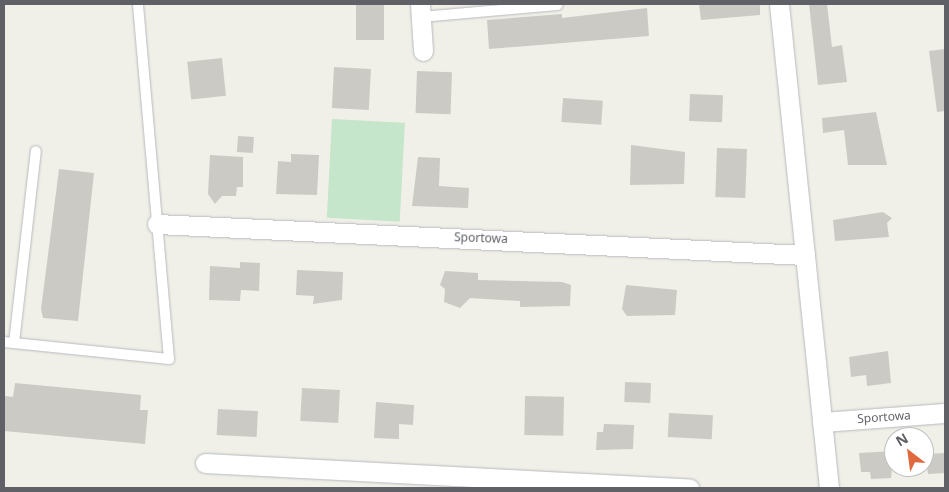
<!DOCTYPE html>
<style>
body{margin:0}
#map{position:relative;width:949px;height:492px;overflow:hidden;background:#f0f0e8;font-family:"Noto Sans",sans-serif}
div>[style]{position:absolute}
.green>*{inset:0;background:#c6e6cc;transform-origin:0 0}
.building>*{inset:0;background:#cccac4;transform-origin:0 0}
.roads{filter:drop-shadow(0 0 1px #b8b9bd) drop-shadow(0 0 1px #b8b9bd)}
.lane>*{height:10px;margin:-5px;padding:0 5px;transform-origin:5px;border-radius:5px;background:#fff}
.street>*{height:19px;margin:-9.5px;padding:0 9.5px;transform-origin:9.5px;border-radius:9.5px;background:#fff}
span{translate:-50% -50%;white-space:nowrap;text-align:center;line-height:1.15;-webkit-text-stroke:4px #fff;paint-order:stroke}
.street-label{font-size:12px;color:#5f6167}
.frame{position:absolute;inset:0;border:5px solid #5f6167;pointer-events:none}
.north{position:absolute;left:884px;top:427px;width:50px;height:50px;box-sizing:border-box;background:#fff;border:1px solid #bfc0c2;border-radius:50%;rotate:330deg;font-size:14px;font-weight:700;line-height:20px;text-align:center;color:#5f6167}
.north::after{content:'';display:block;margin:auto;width:18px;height:22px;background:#e0693e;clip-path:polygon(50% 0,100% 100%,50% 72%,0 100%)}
</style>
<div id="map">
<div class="green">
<i style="left:332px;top:119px;width:73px;height:99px;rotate:3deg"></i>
</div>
<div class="building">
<i style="left:356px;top:4px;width:28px;height:36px"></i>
<i style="clip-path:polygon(699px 4px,760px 4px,760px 15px,701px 20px)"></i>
<i style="clip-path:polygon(809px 4px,827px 4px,832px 47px,842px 45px,847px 82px,818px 85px)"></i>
<i style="clip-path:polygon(647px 8px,649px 36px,489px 49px,487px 20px,562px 14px,562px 18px)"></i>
<i style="clip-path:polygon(945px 49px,945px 111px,937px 112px,929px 51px)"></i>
<i style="left:222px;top:58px;width:38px;height:35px;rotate:84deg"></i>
<i style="left:334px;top:67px;width:37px;height:41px;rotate:3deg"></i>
<i style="left:417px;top:71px;width:35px;height:42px;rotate:2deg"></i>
<i style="left:690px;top:94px;width:33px;height:27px;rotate:2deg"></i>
<i style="left:563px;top:98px;width:40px;height:24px;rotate:4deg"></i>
<i style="clip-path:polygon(876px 112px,887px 165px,848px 165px,844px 130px,823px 133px,822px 118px)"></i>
<i style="left:238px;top:136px;width:16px;height:16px;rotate:4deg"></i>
<i style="clip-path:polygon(631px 145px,685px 152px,684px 184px,630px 185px)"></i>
<i style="left:717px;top:148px;width:30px;height:49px;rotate:2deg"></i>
<i style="clip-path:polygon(291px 154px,319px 155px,317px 195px,276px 194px,278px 161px,291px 162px)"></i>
<i style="clip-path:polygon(210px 155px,243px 157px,243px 187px,237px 187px,236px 196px,222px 196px,215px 204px,208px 194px)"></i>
<i style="clip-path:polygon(418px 157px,440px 158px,439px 186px,469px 188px,468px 208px,412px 206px)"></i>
<i style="clip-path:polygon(59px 169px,94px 173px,78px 321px,43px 318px,41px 309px)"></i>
<i style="clip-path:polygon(883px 212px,892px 218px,887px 223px,889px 237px,835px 241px,833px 220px)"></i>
<i style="clip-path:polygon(240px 262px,260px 263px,259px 291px,241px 290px,240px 301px,209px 300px,210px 266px,240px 268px)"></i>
<i style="clip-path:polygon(297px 270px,343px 272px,342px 300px,313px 304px,314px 296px,296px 295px)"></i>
<i style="clip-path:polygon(445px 271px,478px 273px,478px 280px,562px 282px,571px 285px,570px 306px,520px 307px,520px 301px,470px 298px,460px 308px,444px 302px,445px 289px,440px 285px)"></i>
<i style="clip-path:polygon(626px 285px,677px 290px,675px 315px,627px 316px,622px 309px)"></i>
<i style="clip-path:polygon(888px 351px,891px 383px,867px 386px,866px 375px,851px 377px,849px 357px)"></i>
<i style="left:625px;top:382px;width:26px;height:20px;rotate:2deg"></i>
<i style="clip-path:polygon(15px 383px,141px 395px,140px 410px,148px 410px,145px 444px,4px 431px,5px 396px,13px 397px)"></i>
<i style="left:302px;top:388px;width:38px;height:33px;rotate:3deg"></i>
<i style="left:525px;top:396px;width:39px;height:39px;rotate:1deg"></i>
<i style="clip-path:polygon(376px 402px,414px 405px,413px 425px,399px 424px,399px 439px,374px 438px)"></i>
<i style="left:218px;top:409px;width:40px;height:26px;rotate:3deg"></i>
<i style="left:669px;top:413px;width:44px;height:24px;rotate:3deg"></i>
<i style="clip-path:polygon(604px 424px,634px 425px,633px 449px,596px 450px,597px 432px,603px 432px)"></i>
<i style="clip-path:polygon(894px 451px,891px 478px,871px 479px,870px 472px,861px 472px,859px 453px)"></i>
<i style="clip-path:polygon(945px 453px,945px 473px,928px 474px,925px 454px)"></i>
</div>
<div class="roads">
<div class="lane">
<i style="left:421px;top:17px;width:137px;rotate:-5deg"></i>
<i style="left:4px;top:342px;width:166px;rotate:5.9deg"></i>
<i style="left:169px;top:359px;width:356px;rotate:-95deg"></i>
<i style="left:14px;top:343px;width:193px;rotate:-83.5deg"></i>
</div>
<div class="street">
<i style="left:420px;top:4px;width:47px;rotate:86.3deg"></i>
<i style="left:779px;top:4px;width:487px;rotate:84.1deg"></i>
<i style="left:157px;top:224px;width:649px;rotate:2.74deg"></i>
<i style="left:822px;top:422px;width:123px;rotate:-4.2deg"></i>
<i style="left:205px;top:463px;width:485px;rotate:3deg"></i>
</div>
</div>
<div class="street-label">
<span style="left:481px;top:238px;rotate:2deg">Sportowa</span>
<span style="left:884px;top:417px;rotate:-4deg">Sportowa</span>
</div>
<div class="frame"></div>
<div class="north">N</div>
</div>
